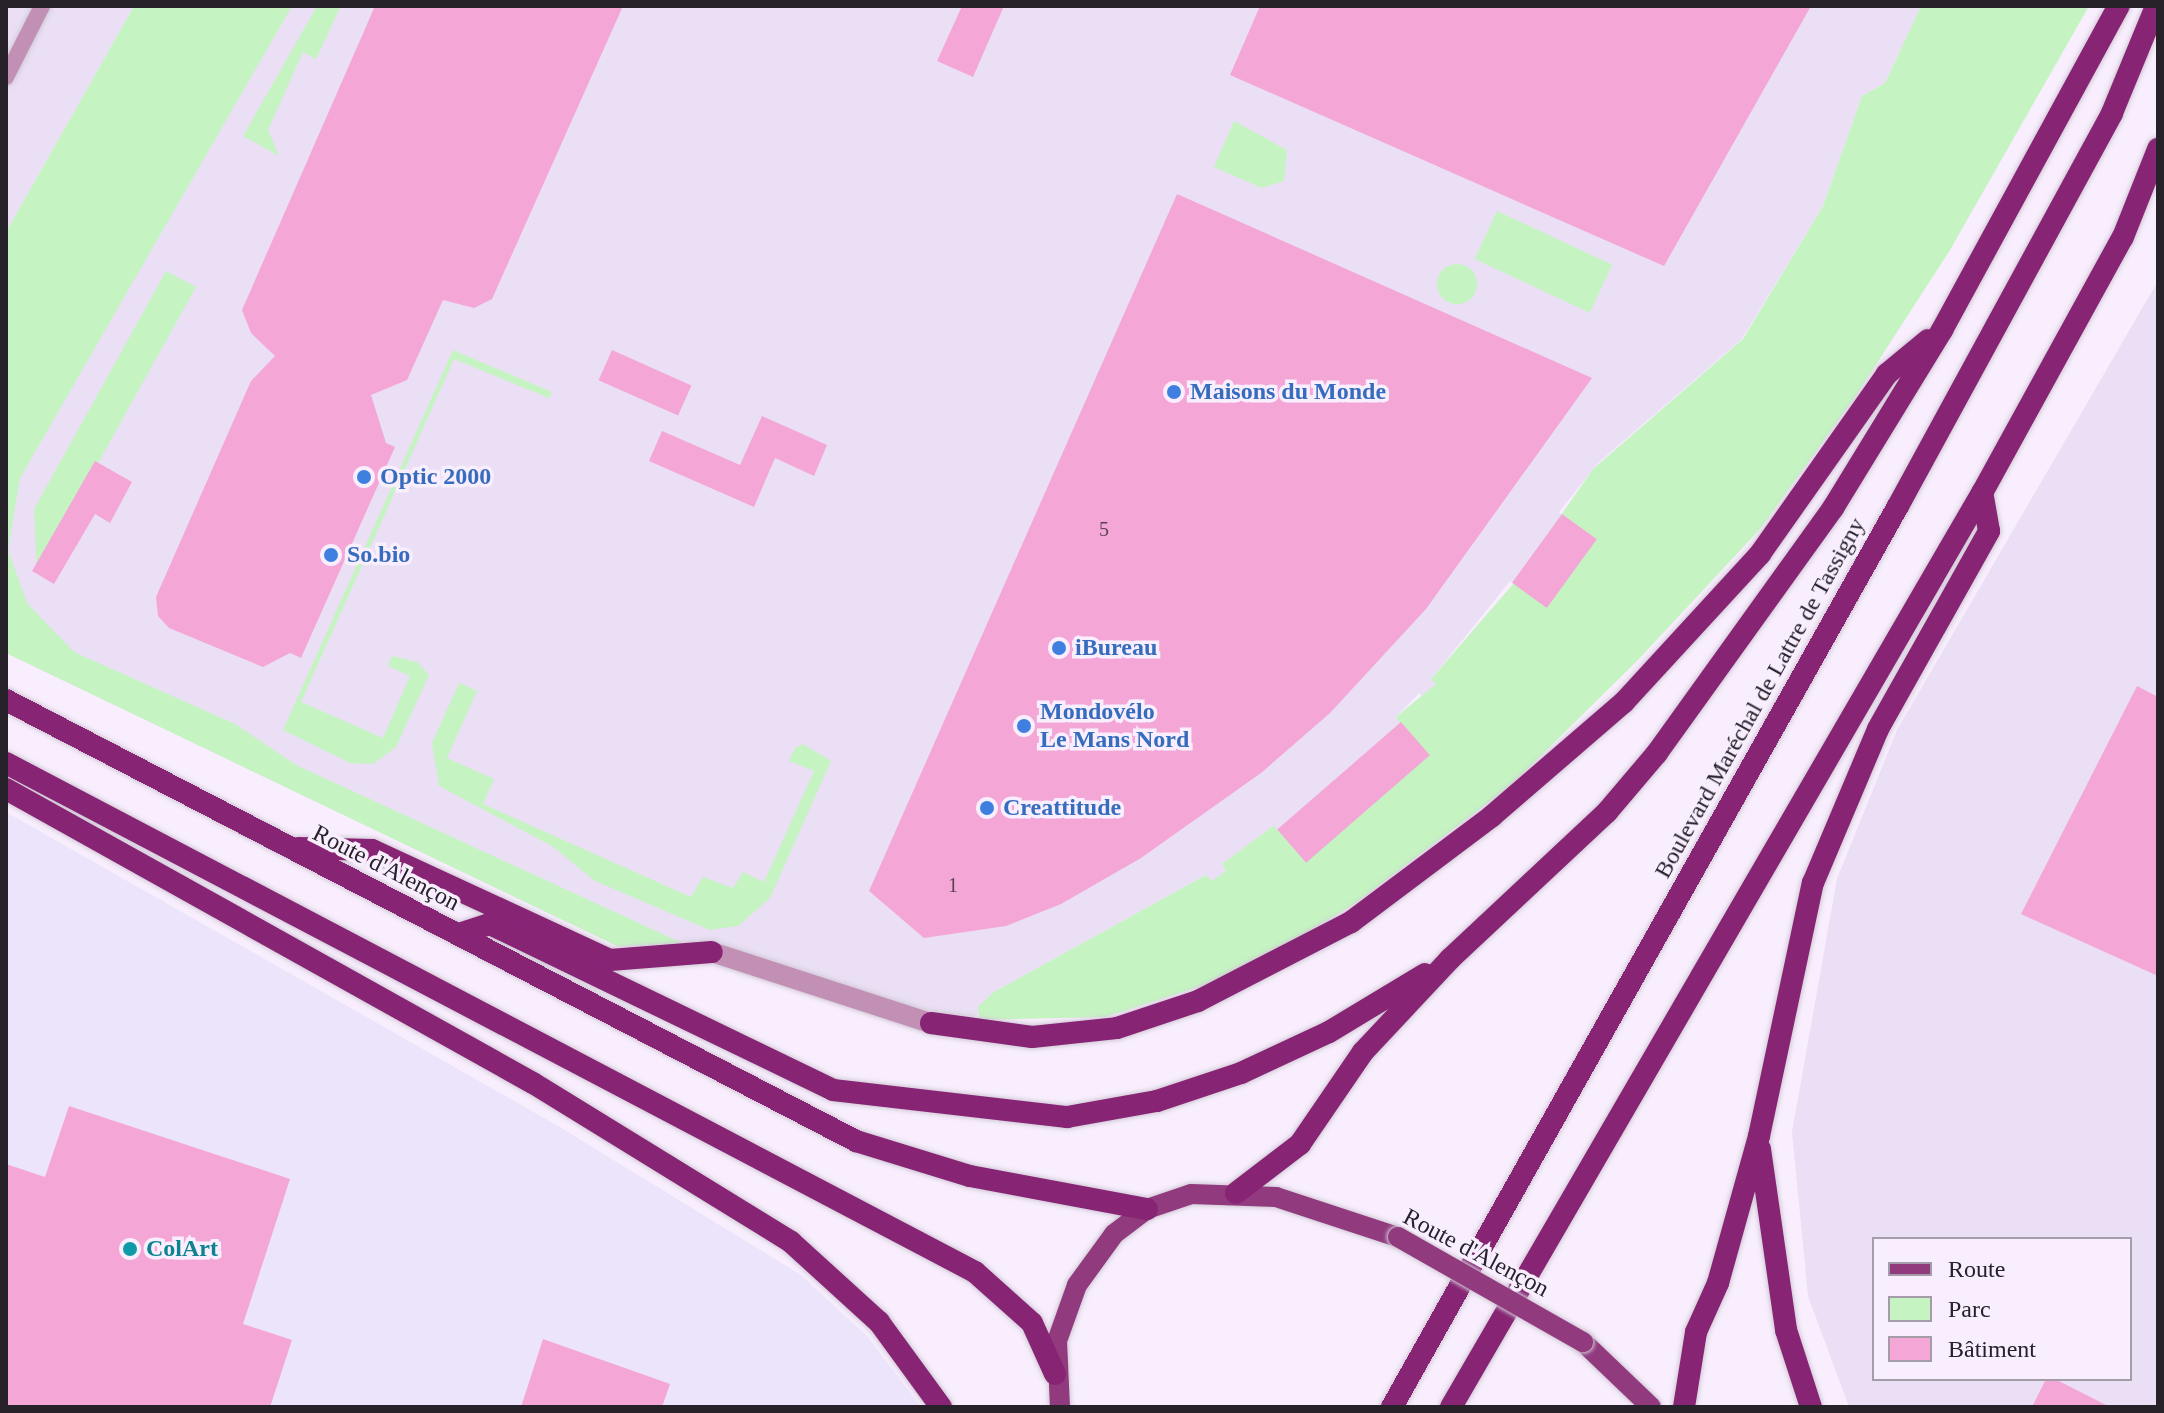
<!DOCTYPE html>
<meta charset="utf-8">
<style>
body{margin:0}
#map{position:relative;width:2164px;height:1413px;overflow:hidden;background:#f8eefd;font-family:"Times New Roman",serif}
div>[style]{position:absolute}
.commercial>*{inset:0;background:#eadff4}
.industrial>*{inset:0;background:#ebe4fa}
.green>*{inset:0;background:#c5f4c2;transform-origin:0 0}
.round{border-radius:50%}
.building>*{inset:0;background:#f4a7d7;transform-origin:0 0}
.roads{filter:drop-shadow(0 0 2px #d2c9d7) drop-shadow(0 0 2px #d2c9d7)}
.service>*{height:16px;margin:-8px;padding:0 8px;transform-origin:8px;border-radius:8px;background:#c290b4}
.tertiary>*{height:20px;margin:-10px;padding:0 10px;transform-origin:10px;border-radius:10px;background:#c290b4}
.primary>*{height:20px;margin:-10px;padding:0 10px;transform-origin:10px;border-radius:10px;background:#913a7e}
.trunk>*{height:22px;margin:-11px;padding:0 11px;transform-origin:11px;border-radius:11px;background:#872474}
.bridges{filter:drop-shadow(0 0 2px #d2c9d7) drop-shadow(0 0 2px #d2c9d7)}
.primary-bridge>*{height:20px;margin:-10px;padding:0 10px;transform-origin:10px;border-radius:10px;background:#913a7e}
.dots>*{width:22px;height:22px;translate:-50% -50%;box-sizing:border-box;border:4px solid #f8eefd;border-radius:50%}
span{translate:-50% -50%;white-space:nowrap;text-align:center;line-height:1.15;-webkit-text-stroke:7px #f8eefd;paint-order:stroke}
.number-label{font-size:20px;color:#5a4254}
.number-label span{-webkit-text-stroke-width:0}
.shop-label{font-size:24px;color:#366cbe;font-weight:700}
.left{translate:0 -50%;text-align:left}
.street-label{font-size:24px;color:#272129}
.culture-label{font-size:24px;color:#0d838f;font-weight:700}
.frame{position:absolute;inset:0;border:8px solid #272129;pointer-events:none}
.legend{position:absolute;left:1872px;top:1237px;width:260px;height:144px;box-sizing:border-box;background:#f8eefd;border:2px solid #a49ca8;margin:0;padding:10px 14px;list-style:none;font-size:24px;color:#272129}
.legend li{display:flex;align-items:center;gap:16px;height:40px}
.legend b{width:40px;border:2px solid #a49ca8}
</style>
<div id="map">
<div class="commercial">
<i style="clip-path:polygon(6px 6px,134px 6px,6px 232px)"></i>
<i style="clip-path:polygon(236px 6px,1921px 6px,1885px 83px,1862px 96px,1823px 206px,1742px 339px,1598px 463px,1559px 512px,1597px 539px,1548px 607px,1510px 581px,1432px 678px,1445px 692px,1433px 706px,1419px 693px,1396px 717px,1430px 755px,1304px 860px,1273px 826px,1223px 864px,1233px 880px,1217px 890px,1206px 875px,994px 992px,976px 1016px,931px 1023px,712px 952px,617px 946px,6px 653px,6px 391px)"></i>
<i style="clip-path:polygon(evenodd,2158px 281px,2158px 1407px,1849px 1407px,1808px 1296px,1792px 1132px,1837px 879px,1897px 730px,2158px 281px,1874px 1239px,2130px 1239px,2130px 1379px,1874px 1379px,1874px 1239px)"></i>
</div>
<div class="industrial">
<i style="clip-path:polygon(6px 812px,558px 1126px,801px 1275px,868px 1337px,921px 1407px,6px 1407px)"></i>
</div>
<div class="green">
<i style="clip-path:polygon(134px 6px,292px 6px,20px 478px,8px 550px,27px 603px,74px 652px,235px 724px,296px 765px,682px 943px,617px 946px,6px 653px,6px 232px)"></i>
<i style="clip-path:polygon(317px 6px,341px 6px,316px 59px,303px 52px,268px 130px,279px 156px,243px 136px)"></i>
<i style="clip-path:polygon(1921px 6px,2089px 6px,1950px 250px,1857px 394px,1760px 529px,1637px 661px,1511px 785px,1356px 903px,1282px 947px,1204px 985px,1105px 1017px,979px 1020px,978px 1007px,994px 992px,1206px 875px,1212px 881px,1226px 871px,1222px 864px,1273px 826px,1279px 831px,1400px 723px,1396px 717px,1436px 684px,1431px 679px,1514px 583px,1593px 469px,1743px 339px,1823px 206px,1862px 96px,1885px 83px)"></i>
<i style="clip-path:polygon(1234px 121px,1287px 150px,1284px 181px,1262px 188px,1214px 167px)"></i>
<i style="left:1497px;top:211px;width:127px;height:53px;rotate:25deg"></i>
<i class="round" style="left:1437px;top:264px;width:40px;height:40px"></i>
<i style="clip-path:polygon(166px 271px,196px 287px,37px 573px,34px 509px)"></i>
<i style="clip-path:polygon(453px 350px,552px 392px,549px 398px,454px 359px,301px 702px,383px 738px,410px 676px,388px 666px,392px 656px,417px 662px,429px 675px,396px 747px,373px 764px,350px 763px,283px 730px)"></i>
<i style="clip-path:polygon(459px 683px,477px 691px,447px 758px,494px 779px,483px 804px,691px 897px,703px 877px,733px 888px,743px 872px,764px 882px,814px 771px,789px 761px,795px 748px,803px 744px,831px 761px,770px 898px,738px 926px,710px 930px,595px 881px,552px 846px,439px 786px,432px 743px)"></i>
</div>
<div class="building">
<i style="clip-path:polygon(375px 6px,623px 6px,492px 299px,474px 308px,443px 300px,407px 380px,371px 395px,386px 443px,395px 447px,301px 658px,290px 653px,263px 667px,169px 628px,158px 616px,156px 597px,251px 381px,275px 356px,251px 333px,242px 310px)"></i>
<i style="clip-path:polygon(962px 6px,1004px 6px,973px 77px,937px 61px)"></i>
<i style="clip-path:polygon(1260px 6px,1811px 6px,1664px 266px,1230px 75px)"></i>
<i style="clip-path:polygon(1177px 194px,1592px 378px,1426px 609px,1330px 713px,1261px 773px,1141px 858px,1061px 904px,1006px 926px,924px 938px,869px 891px)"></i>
<i style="left:612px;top:350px;width:87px;height:33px;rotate:24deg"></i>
<i style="clip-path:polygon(762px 416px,827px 445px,814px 476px,775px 458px,754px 507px,649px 461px,662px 431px,740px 465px)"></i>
<i style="clip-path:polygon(95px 461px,132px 482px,110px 523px,95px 514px,54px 584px,32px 571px)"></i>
<i style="left:1562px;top:514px;width:43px;height:85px;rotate:36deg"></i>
<i style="clip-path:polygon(2137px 686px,2158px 697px,2158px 976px,2021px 914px)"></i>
<i style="left:1401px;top:722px;width:44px;height:164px;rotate:49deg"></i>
<i style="clip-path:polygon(69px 1106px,290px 1179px,243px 1324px,292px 1340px,270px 1407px,6px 1407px,6px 1164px,45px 1177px)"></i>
<i style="clip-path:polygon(543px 1339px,670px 1384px,662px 1407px,521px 1407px)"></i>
<i style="clip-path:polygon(2046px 1379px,2055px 1379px,2110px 1407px,2032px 1407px)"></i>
</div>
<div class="roads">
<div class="service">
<i style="left:6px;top:77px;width:80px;rotate:-63.1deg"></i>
</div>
<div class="tertiary">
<i style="left:712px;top:952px;width:230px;rotate:18deg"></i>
</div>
<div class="primary">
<i style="left:1583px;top:1342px;width:94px;rotate:43.7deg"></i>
<i style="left:1060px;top:1407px;width:66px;rotate:-92.6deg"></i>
<i style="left:1057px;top:1341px;width:59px;rotate:-70.3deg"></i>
<i style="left:1077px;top:1285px;width:63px;rotate:-54deg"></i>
<i style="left:1114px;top:1234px;width:41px;rotate:-37.1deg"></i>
<i style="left:1147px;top:1209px;width:46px;rotate:-18.8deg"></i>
<i style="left:1191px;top:1194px;width:85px;rotate:2deg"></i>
<i style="left:1276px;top:1197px;width:128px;rotate:18.2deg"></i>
</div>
<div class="trunk">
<i style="left:6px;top:700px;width:958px;rotate:27.42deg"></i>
<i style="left:856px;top:1141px;width:119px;rotate:17.1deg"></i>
<i style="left:970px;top:1176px;width:180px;rotate:10.6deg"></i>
<i style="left:6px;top:763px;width:1095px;rotate:27.71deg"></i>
<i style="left:975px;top:1272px;width:76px;rotate:41.8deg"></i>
<i style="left:1032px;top:1323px;width:56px;rotate:65.7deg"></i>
<i style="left:6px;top:789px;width:603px;rotate:29.16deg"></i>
<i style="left:533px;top:1083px;width:303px;rotate:31.6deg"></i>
<i style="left:791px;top:1242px;width:119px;rotate:42.3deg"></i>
<i style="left:879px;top:1322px;width:105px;rotate:53.9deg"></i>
<i style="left:298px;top:848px;width:74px;rotate:1.5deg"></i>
<i style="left:372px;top:850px;width:262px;rotate:24.8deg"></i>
<i style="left:610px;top:960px;width:102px;rotate:-4.5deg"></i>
<i style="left:459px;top:934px;width:33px;rotate:-18deg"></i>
<i style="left:490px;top:924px;width:381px;rotate:25.8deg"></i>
<i style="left:833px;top:1090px;width:236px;rotate:6.6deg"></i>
<i style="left:1067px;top:1117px;width:91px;rotate:-10.1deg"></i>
<i style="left:1157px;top:1101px;width:89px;rotate:-18.4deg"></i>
<i style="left:1241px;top:1073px;width:97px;rotate:-25deg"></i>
<i style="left:1329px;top:1032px;width:112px;rotate:-31.1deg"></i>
<i style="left:931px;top:1023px;width:102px;rotate:7.9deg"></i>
<i style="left:1032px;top:1037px;width:85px;rotate:-6deg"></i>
<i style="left:1117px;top:1028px;width:85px;rotate:-18.4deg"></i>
<i style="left:1198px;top:1001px;width:172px;rotate:-27.3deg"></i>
<i style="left:1351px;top:922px;width:176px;rotate:-36.9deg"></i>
<i style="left:1492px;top:816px;width:174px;rotate:-40.8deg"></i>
<i style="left:1624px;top:702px;width:201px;rotate:-47.4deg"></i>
<i style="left:1760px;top:554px;width:220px;rotate:-54.8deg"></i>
<i style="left:1887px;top:374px;width:53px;rotate:-39.7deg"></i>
<i style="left:1760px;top:1149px;width:183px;rotate:81.8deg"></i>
<i style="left:1786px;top:1330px;width:81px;rotate:72deg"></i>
<i style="left:1236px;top:1193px;width:81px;rotate:-37.4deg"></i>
<i style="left:1300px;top:1144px;width:112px;rotate:-55.6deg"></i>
<i style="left:1363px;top:1052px;width:127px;rotate:-46.9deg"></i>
<i style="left:1450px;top:959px;width:215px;rotate:-43.1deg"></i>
<i style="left:1607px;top:812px;width:77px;rotate:-49.7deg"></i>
<i style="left:1657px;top:753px;width:302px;rotate:-54.3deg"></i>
<i style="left:1833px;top:508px;width:209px;rotate:-58.5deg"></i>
<i style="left:1942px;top:330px;width:369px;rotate:-61.4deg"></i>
<i style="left:1392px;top:1407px;width:1033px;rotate:-60.68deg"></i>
<i style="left:1898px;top:506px;width:447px;rotate:-61.4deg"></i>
<i style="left:2112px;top:113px;width:116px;rotate:-67.6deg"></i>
<i style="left:1451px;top:1407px;width:1057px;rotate:-59.85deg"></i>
<i style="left:1982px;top:493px;width:292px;rotate:-61.2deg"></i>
<i style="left:2123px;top:237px;width:95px;rotate:-68.3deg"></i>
<i style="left:1684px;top:1407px;width:76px;rotate:-80.9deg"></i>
<i style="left:1696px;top:1332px;width:54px;rotate:-65.8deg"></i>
<i style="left:1718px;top:1283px;width:153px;rotate:-74.4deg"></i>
<i style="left:1759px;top:1136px;width:259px;rotate:-78deg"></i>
<i style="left:1813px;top:883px;width:167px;rotate:-67.1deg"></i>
<i style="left:1878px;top:729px;width:227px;rotate:-60.7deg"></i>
<i style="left:1989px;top:531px;width:39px;rotate:-100deg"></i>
</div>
</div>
<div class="bridges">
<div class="primary-bridge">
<i style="left:1398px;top:1237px;width:213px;rotate:29.6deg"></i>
</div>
</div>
<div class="dots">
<i style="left:1174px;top:392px;background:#3f7fe0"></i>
<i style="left:364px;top:477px;background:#3f7fe0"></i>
<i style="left:331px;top:555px;background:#3f7fe0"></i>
<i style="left:1059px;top:648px;background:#3f7fe0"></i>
<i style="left:1024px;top:726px;background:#3f7fe0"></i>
<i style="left:987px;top:808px;background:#3f7fe0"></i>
<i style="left:130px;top:1249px;background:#0f9aa8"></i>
</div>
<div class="number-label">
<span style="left:1104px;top:529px">5</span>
<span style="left:953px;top:885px">1</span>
</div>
<div class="shop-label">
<span class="left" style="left:1190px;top:392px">Maisons du Monde</span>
<span class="left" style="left:380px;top:477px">Optic 2000</span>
<span class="left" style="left:347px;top:555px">So.bio</span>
<span class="left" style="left:1075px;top:648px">iBureau</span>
<span class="left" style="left:1040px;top:726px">Mondovélo<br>Le Mans Nord</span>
<span class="left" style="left:1003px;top:808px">Creattitude</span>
</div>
<div class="street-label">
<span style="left:1760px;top:698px;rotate:-61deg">Boulevard Maréchal de Lattre de Tassigny</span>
<span style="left:386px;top:868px;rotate:27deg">Route d'Alençon</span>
<span style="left:1476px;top:1253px;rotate:28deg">Route d'Alençon</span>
</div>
<div class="culture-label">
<span class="left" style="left:146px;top:1249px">ColArt</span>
</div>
<div class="frame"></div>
<ul class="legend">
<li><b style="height:10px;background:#913a7e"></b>Route</li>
<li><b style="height:22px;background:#c5f4c2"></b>Parc</li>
<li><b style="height:22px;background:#f4a7d7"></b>Bâtiment</li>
</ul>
</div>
